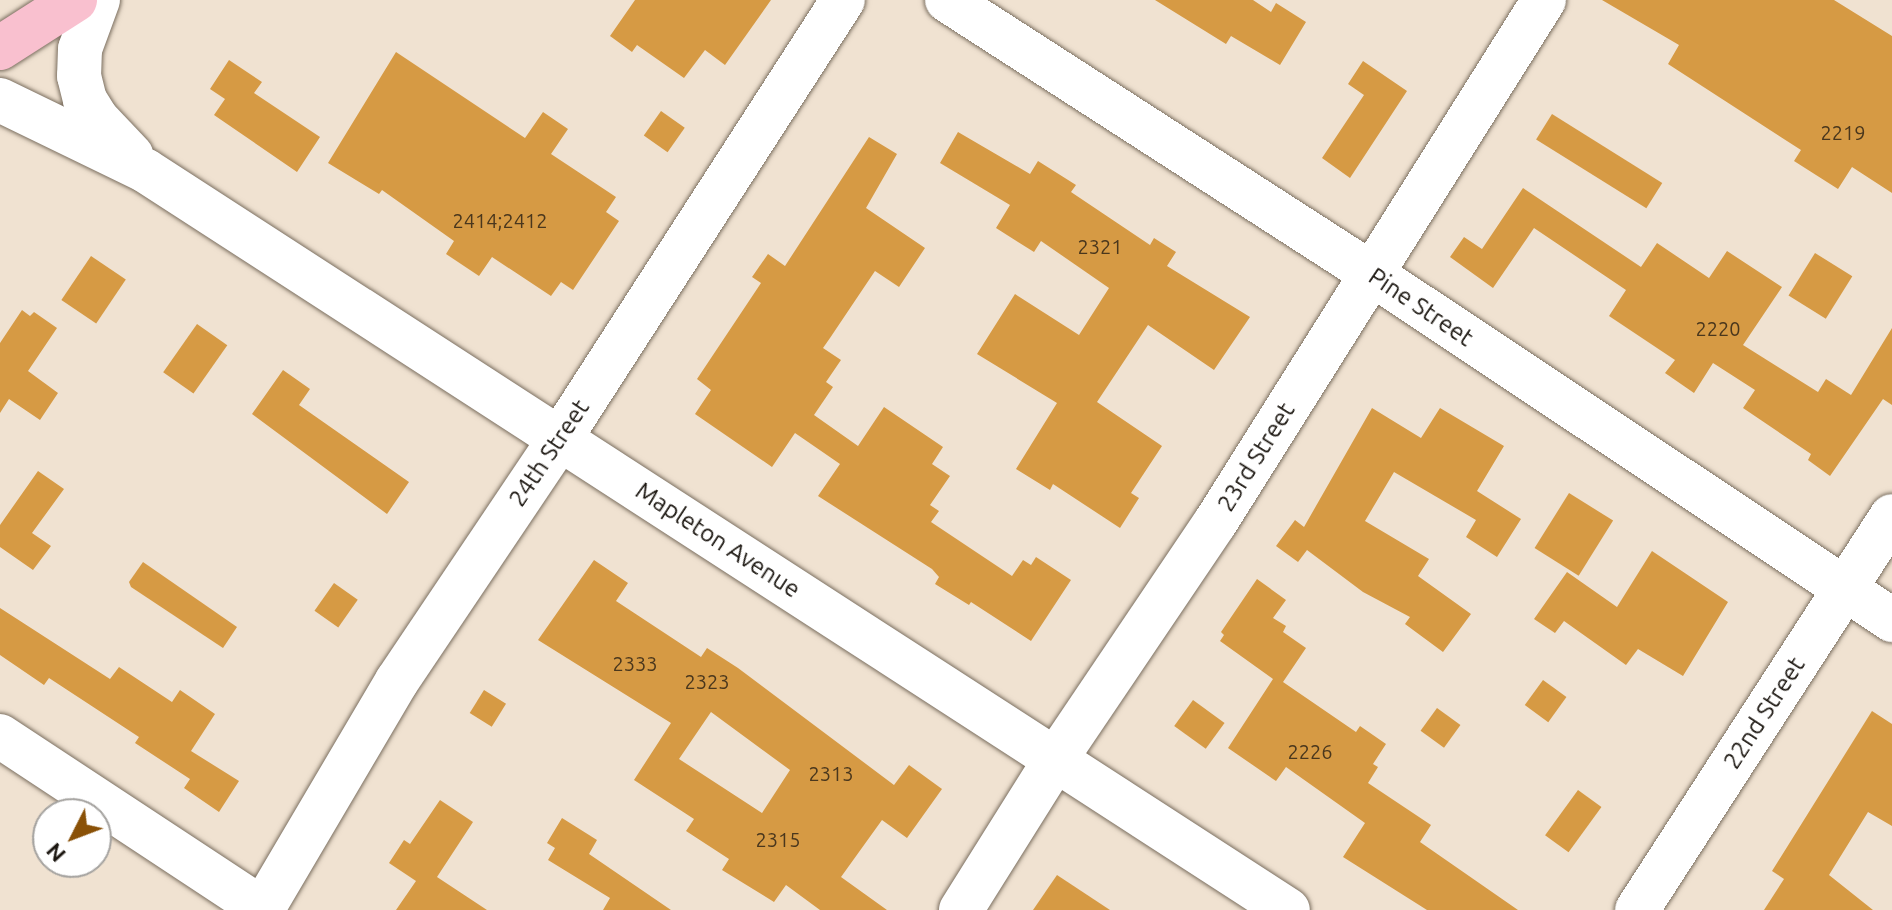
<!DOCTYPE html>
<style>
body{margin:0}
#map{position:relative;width:1892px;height:910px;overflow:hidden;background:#f0e2d1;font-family:Ubuntu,sans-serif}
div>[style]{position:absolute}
.building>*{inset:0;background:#d69a44;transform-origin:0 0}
.roads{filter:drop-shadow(0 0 2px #7b6f60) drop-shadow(0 0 2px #7b6f60)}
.minor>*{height:44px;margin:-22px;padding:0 22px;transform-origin:22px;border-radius:22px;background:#fff}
.major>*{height:44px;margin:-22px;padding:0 22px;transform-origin:22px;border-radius:22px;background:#f9c0cf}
span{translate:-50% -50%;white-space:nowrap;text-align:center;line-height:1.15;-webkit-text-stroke:8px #fff;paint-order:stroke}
.number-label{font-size:20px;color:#4a371d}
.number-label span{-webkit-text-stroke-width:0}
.street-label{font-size:24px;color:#1b1610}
.north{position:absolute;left:32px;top:798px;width:80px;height:80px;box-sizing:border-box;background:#fff;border:2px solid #a4a29f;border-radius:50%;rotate:228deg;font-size:22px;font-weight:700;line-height:32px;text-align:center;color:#1b1610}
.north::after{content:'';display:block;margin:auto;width:28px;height:36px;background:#8a5107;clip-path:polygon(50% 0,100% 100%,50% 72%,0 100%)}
</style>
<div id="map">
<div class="building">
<i style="clip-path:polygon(635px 0,771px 0,725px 65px,705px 50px,684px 78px,637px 45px,632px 52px,610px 36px)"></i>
<i style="clip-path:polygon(1155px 0,1253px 0,1271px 12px,1276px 3px,1306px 22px,1280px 65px,1231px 36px,1226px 44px)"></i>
<i style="clip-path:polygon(1602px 0,1834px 0,1892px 36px,1892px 193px,1852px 167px,1838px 189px,1794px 161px,1801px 150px,1668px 64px,1679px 45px)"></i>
<i style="clip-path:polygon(396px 52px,525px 138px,543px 112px,568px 129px,551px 154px,616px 197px,606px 212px,619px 221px,573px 290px,561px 282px,551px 296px,492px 257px,479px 276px,446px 254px,454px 241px,382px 190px,379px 194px,328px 163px)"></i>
<i style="clip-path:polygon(229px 60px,262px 82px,254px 93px,320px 137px,297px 172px,214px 115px,225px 99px,210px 89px)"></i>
<i style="clip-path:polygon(1363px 61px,1407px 91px,1350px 178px,1322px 158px,1364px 95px,1348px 84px)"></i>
<i style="left:661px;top:111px;width:29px;height:30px;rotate:35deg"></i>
<i style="left:1552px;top:114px;width:130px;height:30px;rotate:32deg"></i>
<i style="clip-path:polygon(958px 132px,1030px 174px,1038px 161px,1076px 185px,1071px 192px,1150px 245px,1154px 238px,1176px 252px,1167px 266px,1250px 317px,1214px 370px,1148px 325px,1097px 402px,1162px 446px,1131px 493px,1139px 498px,1120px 528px,1053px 484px,1050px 490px,1016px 469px,1057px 403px,977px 354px,1015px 294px,1079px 335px,1109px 288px,1041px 241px,1034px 252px,996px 228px,1010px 205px,940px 163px)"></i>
<i style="clip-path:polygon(869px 137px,897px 154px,866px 208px,925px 248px,899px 287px,875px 271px,830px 338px,823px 348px,841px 360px,826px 382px,833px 387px,814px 415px,858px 446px,884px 407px,943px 447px,932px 464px,950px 476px,930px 505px,939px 511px,931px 522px,1012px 576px,1023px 560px,1031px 565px,1036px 557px,1071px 580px,1031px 641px,971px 602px,969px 605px,935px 584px,939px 577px,932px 569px,818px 496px,840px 464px,795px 433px,772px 467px,695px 414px,711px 390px,697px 379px,761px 283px,752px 277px,768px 254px,785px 266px)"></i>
<i style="clip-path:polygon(1523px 188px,1641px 267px,1657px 243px,1709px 278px,1727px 251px,1782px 287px,1743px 345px,1818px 392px,1826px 379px,1851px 395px,1892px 328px,1892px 405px,1883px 399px,1830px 476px,1808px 460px,1811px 454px,1743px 408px,1755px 390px,1713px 363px,1694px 393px,1665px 373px,1675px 360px,1609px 316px,1626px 290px,1534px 228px,1493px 288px,1450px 257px,1464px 237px,1482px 249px)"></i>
<i style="left:1815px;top:253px;width:44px;height:50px;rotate:32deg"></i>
<i style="left:91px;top:256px;width:42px;height:53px;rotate:34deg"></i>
<i style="clip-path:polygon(22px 310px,30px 316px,34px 312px,57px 328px,28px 371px,58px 393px,40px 420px,9px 399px,0 413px,0 343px)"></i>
<i style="left:197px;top:324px;width:37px;height:59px;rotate:35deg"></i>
<i style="clip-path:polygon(283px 370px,310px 389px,299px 405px,409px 482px,387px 514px,252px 414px)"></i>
<i style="clip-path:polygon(1372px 408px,1421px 438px,1440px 408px,1504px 446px,1477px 491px,1521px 519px,1497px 557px,1466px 537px,1476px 520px,1394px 472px,1365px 521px,1429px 559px,1418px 576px,1471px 614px,1443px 652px,1405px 624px,1410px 617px,1363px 592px,1307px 550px,1298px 562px,1276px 546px,1295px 520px,1304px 527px)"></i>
<i style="clip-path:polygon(38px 471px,64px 489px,32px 533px,51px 546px,33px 570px,0 547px,0 525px)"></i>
<i style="left:1569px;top:493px;width:52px;height:65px;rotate:32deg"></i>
<i style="clip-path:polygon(1652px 551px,1728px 602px,1683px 676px,1638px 649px,1626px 665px,1564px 621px,1555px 633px,1534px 619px,1567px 572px,1617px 607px)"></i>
<i style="clip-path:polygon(evenodd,594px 560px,628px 583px,616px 601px,701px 657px,707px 648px,738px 668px,894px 785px,909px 765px,942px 789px,907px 838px,882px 820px,841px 877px,887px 910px,820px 910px,786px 885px,774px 902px,722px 870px,729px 859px,686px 831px,694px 819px,634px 780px,671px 723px,538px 640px,594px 560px,711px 712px,790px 770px,762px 813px,679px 759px,711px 712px)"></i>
<i style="clip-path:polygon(143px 562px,237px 627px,223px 648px,131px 587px,129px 582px)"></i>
<i style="clip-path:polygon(1257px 579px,1286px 600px,1273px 618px,1286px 626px,1283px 632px,1306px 648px,1283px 682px,1356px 732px,1360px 726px,1386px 744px,1373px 764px,1378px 767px,1368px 783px,1431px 825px,1420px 842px,1518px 910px,1427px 910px,1343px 857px,1365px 823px,1286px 767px,1276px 781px,1228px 748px,1273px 679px,1220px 641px,1224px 635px,1221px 632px)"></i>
<i style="left:334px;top:583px;width:29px;height:34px;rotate:35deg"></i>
<i style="clip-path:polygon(0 608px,110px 679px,119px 667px,172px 702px,180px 690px,215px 714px,191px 751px,239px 781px,219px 812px,184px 788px,190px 779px,135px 743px,139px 737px,49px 678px,44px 685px,0 655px)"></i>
<i style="left:1543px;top:680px;width:29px;height:31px;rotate:36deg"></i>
<i style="left:484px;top:690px;width:26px;height:27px;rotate:32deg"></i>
<i style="left:1193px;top:700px;width:39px;height:32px;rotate:36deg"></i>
<i style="left:1437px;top:708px;width:29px;height:28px;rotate:36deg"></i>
<i style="clip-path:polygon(1872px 711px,1892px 724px,1892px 826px,1868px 812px,1829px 875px,1873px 910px,1764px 910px,1784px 879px,1772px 871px)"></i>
<i style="left:1578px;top:790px;width:29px;height:56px;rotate:36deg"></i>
<i style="clip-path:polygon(440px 800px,473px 822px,437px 877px,487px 910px,396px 910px,416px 881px,389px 863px,404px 840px,410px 844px)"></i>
<i style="clip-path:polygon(562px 818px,597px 840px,589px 854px,671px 910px,603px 910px,610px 898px,548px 860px,555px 848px,547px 843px)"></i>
<i style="clip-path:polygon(1057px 875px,1110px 910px,1033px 910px)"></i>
</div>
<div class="roads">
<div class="minor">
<i style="left:98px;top:0;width:52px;rotate:110.2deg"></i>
<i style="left:80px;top:49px;width:27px;rotate:92deg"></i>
<i style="left:79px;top:76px;width:25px;rotate:76deg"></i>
<i style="left:85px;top:100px;width:22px;rotate:58deg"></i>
<i style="left:97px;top:119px;width:50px;rotate:46.6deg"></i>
<i style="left:947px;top:0;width:506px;rotate:32.81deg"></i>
<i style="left:1372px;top:274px;width:625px;rotate:33.64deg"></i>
<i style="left:0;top:100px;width:162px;rotate:25.9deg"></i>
<i style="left:146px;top:171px;width:1360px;rotate:32.91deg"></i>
<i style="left:0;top:736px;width:316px;rotate:33.4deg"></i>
<i style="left:262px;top:910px;width:266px;rotate:-59.5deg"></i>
<i style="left:397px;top:681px;width:294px;rotate:-56.1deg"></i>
<i style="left:561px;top:437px;width:520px;rotate:-57.17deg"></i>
<i style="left:961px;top:910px;width:177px;rotate:-57.9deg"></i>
<i style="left:1055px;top:760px;width:286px;rotate:-56deg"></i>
<i style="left:1215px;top:523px;width:618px;rotate:-57.83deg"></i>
<i style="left:1637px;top:910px;width:469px;rotate:-57.1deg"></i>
</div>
<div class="major">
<i style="left:0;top:48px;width:89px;rotate:-32.6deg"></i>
</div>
</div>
<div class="number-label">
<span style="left:1843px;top:132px">2219</span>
<span style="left:500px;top:220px">2414;2412</span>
<span style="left:1100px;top:246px">2321</span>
<span style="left:1718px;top:328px">2220</span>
<span style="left:635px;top:663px">2333</span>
<span style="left:707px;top:681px">2323</span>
<span style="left:1310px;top:751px">2226</span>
<span style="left:831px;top:773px">2313</span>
<span style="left:778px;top:839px">2315</span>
</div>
<div class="street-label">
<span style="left:1421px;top:307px;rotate:34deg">Pine Street</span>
<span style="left:549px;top:453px;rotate:-56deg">24th Street</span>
<span style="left:1256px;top:457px;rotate:-58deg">23rd Street</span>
<span style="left:718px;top:540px;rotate:33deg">Mapleton Avenue</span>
<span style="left:1764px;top:713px;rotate:-57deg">22nd Street</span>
</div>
<div class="north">N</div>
</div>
